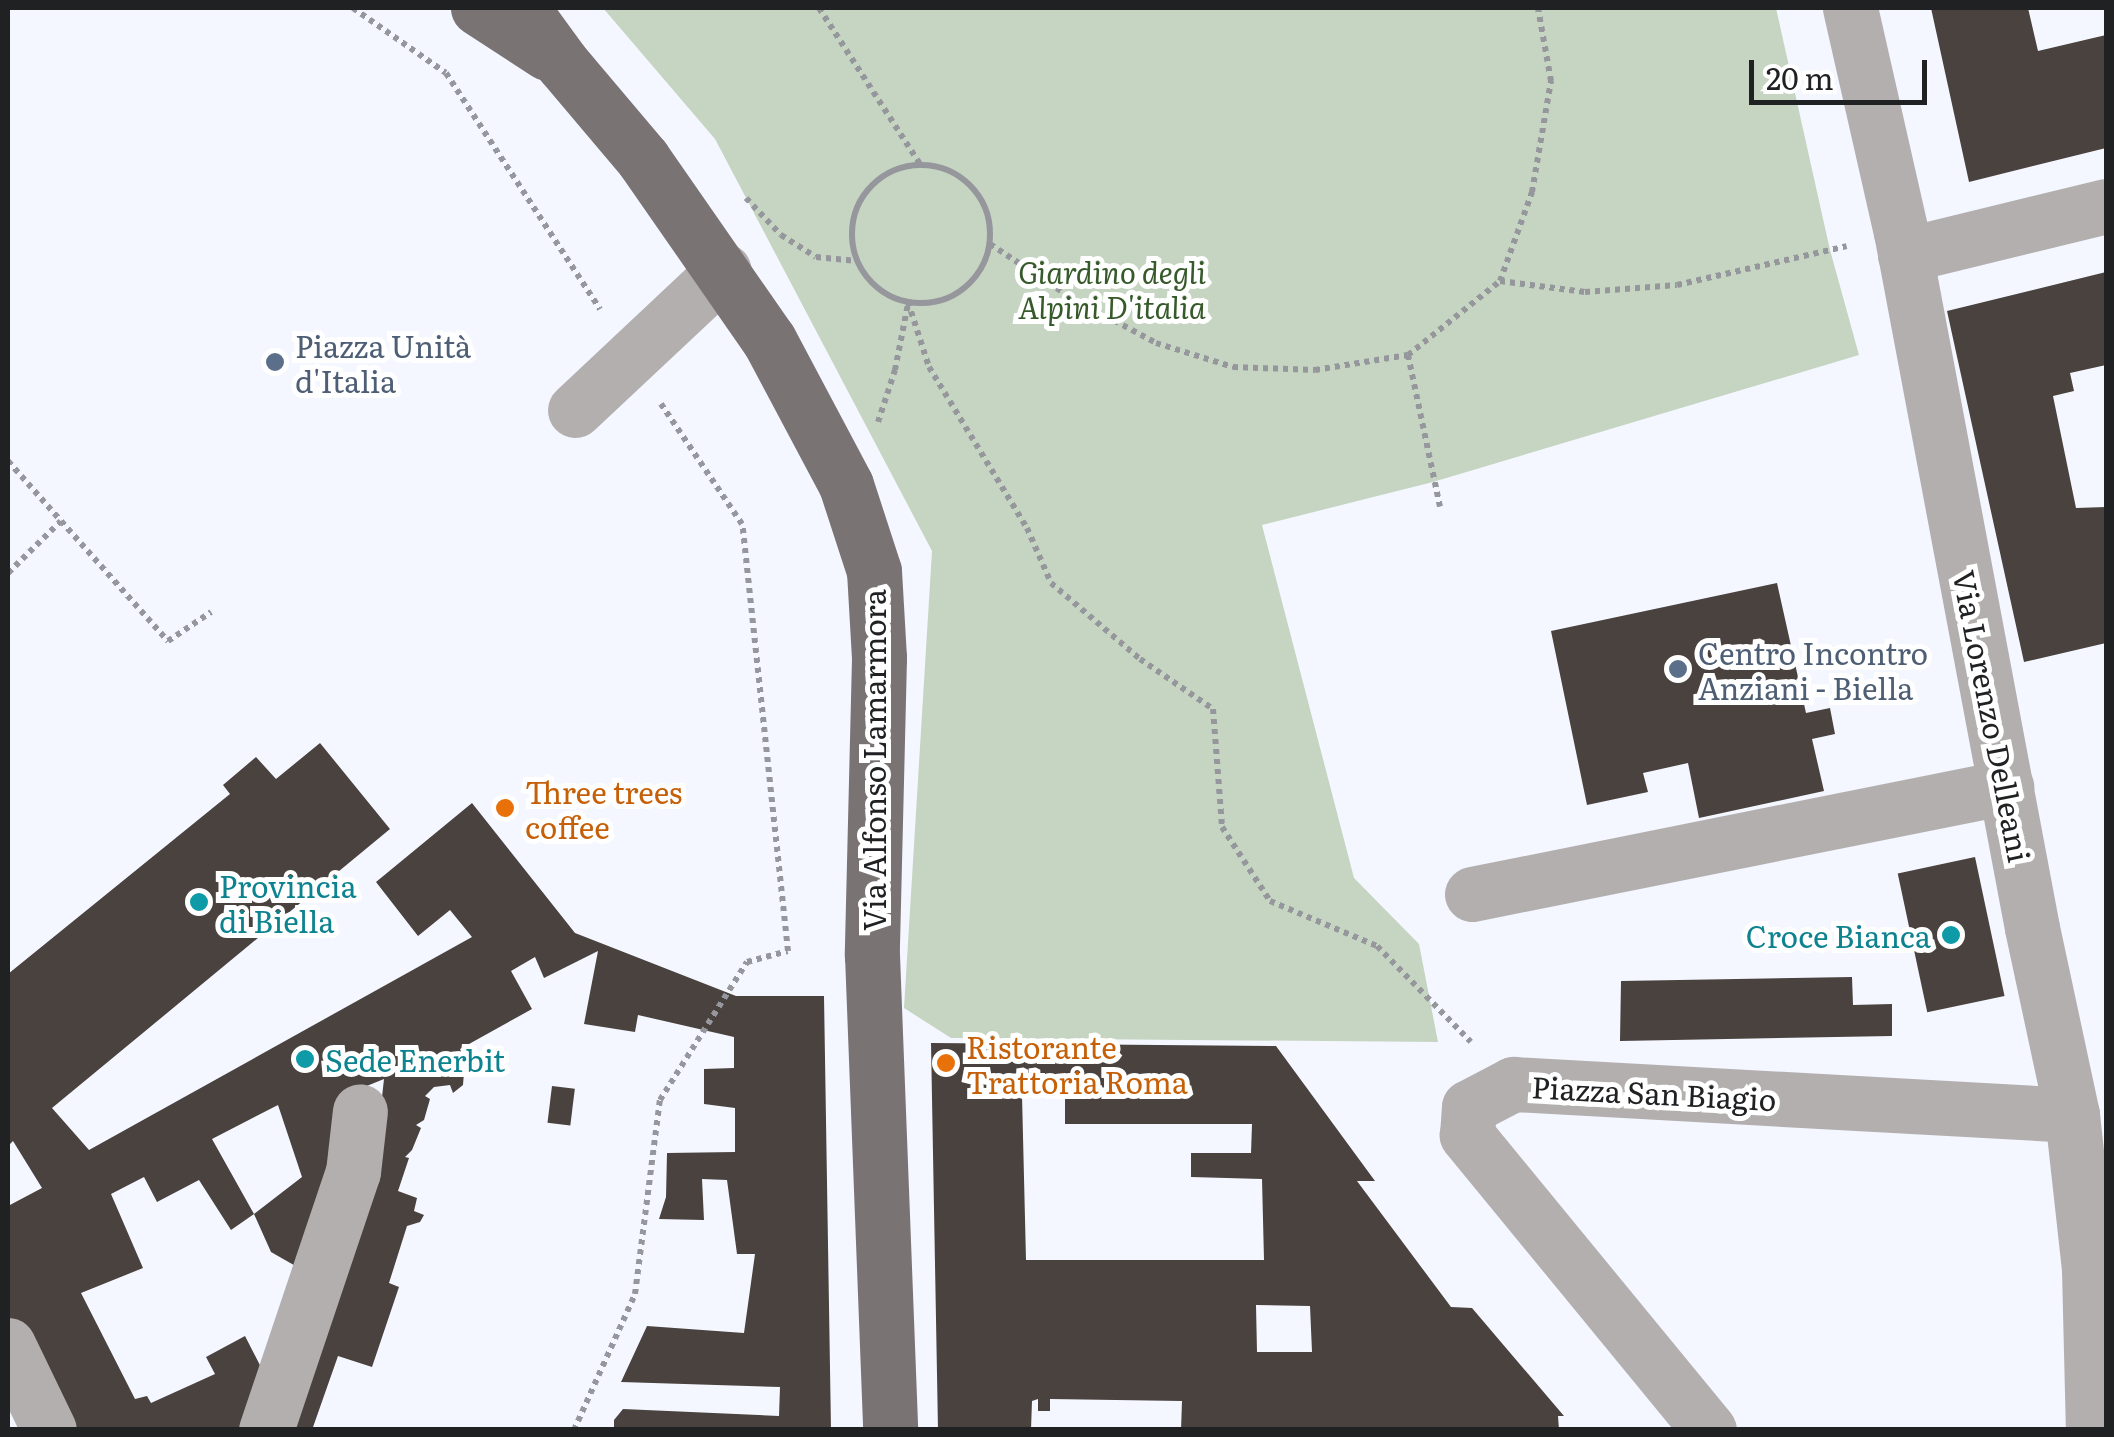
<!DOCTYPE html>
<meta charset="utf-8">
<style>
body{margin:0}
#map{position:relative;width:2114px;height:1437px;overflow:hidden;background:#f4f7ff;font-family:Literata,serif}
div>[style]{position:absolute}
.green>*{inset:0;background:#c6d5c1}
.building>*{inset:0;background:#49423e;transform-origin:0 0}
.path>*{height:6px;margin-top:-3px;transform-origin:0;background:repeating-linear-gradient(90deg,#95979d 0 5px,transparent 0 10px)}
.path>.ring{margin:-3px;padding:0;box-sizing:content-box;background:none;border:6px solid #95979d;border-radius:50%}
.minor>*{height:55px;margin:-27.5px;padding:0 27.5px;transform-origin:27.5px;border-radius:27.5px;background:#b3afaf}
.major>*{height:55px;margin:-27.5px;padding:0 27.5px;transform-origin:27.5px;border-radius:27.5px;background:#7a7374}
.dots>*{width:28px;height:28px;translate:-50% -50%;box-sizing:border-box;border:5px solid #fff;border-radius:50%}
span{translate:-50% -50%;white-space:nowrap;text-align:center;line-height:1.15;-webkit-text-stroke:10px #fff;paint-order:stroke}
.park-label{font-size:30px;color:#375a2a;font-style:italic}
.service-label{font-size:30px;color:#4e5e75}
.left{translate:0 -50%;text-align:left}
.street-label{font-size:30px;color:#202123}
.food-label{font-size:30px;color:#c56008}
.culture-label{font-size:30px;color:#0d838f}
.right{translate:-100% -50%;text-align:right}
.frame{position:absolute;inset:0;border:10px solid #202123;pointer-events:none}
.scale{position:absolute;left:1749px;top:60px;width:178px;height:45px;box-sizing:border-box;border:5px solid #202123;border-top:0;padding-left:12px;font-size:30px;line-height:35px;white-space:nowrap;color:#202123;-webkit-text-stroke:8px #fff;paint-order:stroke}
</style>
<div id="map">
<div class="green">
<i style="clip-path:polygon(603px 8px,1776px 8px,1830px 250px,1859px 355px,1433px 482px,1262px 525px,1354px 878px,1419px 944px,1438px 1042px,951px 1038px,904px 1008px,932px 551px,715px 139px)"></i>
</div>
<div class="building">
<i style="clip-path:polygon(1931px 8px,2028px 8px,2038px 51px,2106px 35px,2106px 148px,1969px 182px)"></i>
<i style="clip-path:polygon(2106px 272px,2106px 365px,2070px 373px,2074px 391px,2053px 396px,2076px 508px,2106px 507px,2106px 643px,2024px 662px,1947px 311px)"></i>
<i style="clip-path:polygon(1777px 583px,1806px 713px,1830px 708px,1835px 734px,1812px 739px,1824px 791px,1699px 818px,1688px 763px,1643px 773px,1648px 792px,1587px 805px,1551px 631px)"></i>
<i style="clip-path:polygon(evenodd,320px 743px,390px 829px,52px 1108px,89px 1150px,472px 937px,450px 910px,418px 936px,376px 882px,472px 803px,575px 933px,736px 996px,824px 996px,831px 1430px,614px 1430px,614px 1420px,623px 1409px,779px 1416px,780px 1387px,621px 1382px,647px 1326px,744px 1333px,755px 1254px,737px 1254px,727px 1180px,702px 1179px,704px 1220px,659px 1219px,666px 1197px,667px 1153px,735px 1152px,735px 1108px,704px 1104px,704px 1069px,734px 1068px,734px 1037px,638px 1015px,635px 1032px,584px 1024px,598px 951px,544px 978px,535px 957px,511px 971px,532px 1009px,460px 1049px,465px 1060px,463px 1085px,453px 1093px,450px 1085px,434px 1087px,425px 1096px,430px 1099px,424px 1120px,416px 1125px,421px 1128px,412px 1150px,405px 1157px,409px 1158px,398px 1191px,417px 1198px,414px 1211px,424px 1215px,420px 1222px,407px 1226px,389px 1283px,399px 1287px,372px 1367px,338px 1356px,312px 1430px,272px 1430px,379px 1124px,384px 1079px,342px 1096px,306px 1272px,271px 1252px,254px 1214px,231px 1230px,199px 1180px,157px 1202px,144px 1177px,111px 1194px,143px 1268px,81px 1293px,135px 1399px,147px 1396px,151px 1403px,215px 1374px,206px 1357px,245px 1336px,265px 1375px,244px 1430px,58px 1430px,8px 1315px,8px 1206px,42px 1188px,13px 1141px,8px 1146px,8px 974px,230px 794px,223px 785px,256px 757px,276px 779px,320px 743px,278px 1105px,302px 1177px,254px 1214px,212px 1139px,278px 1105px)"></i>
<i style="left:1975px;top:857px;width:142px;height:79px;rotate:78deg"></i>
<i style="clip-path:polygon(1852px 977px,1853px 1005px,1892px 1004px,1892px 1036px,1620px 1041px,1621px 981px)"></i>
<i style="clip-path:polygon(evenodd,931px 1043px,1276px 1046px,1375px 1181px,1357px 1181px,1451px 1307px,1472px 1308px,1564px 1416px,1558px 1416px,1559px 1430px,1181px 1430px,1182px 1401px,1050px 1399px,1050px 1411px,1038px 1411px,1038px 1399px,1032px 1401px,1031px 1430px,938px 1430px,931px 1043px,1022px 1095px,1065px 1095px,1065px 1124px,1252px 1124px,1251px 1153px,1191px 1153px,1191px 1177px,1262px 1179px,1264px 1260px,1026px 1260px,1022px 1095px,931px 1043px,1256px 1305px,1310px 1306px,1312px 1352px,1257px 1352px,1256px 1305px)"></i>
<i style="left:552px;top:1086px;width:23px;height:37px;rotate:7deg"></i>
</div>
<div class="path">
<i style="left:353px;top:8px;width:113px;rotate:35deg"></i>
<i style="left:446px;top:73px;width:282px;rotate:56.9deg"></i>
<i style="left:819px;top:8px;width:186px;rotate:57.1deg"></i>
<i class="ring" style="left:852px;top:165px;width:132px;height:132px"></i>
<i style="left:746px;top:198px;width:51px;rotate:46.6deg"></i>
<i style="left:781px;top:235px;width:41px;rotate:32.2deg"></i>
<i style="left:816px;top:257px;width:41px;rotate:5.6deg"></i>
<i style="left:990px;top:244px;width:96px;rotate:33.5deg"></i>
<i style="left:1070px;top:297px;width:98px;rotate:28.1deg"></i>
<i style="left:1156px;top:343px;width:81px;rotate:17.3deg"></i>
<i style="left:1233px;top:367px;width:82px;rotate:2.1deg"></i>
<i style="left:1315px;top:370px;width:94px;rotate:-9.2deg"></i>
<i style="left:1408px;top:355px;width:118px;rotate:-38.8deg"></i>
<i style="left:1500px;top:281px;width:95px;rotate:-70.2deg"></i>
<i style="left:1532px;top:192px;width:113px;rotate:-80.3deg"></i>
<i style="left:1551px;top:81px;width:74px;rotate:-100.1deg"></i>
<i style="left:1500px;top:281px;width:86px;rotate:7.4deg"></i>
<i style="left:1585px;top:292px;width:92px;rotate:-4.4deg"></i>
<i style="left:1677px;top:285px;width:174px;rotate:-12.9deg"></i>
<i style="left:908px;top:302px;width:68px;rotate:72.1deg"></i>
<i style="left:929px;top:367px;width:188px;rotate:58.7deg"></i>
<i style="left:1027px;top:528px;width:60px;rotate:66.4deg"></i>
<i style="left:1051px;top:583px;width:117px;rotate:40.5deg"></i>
<i style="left:1140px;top:659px;width:88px;rotate:34.4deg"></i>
<i style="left:1213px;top:709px;width:118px;rotate:85.6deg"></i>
<i style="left:1222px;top:827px;width:88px;rotate:57deg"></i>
<i style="left:1270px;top:901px;width:116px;rotate:22.8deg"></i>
<i style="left:1377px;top:946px;width:134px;rotate:45.6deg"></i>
<i style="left:1408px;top:355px;width:155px;rotate:78.1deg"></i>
<i style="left:878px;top:422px;width:55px;rotate:-71.9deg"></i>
<i style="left:895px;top:370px;width:67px;rotate:-78.9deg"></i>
<i style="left:8px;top:461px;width:80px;rotate:48.5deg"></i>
<i style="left:8px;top:573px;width:74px;rotate:-44.5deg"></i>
<i style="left:61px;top:521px;width:161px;rotate:48.3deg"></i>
<i style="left:168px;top:641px;width:52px;rotate:-34deg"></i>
<i style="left:574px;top:1430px;width:149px;rotate:-65.8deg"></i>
<i style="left:635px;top:1294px;width:196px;rotate:-82.7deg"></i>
<i style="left:660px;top:1100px;width:163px;rotate:-57.8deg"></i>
<i style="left:747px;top:962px;width:42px;rotate:-15deg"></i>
<i style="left:788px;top:951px;width:429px;rotate:-96.1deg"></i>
<i style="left:742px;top:524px;width:145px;rotate:-124deg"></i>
</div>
<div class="minor">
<i style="left:1850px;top:8px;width:230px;rotate:77.2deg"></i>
<i style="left:1901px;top:232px;width:708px;rotate:79.34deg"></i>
<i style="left:2032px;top:928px;width:191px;rotate:77.9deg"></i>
<i style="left:2072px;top:1115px;width:156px;rotate:83.7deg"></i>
<i style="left:2089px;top:1270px;width:160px;rotate:88.6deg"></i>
<i style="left:1905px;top:255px;width:207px;rotate:-13.7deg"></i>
<i style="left:575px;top:410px;width:204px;rotate:-43.2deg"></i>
<i style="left:1472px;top:894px;width:545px;rotate:-11.33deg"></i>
<i style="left:8px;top:1345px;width:94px;rotate:64.2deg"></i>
<i style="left:266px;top:1430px;width:272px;rotate:-71.4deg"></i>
<i style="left:353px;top:1172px;width:61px;rotate:-83.5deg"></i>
<i style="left:1709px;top:1430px;width:382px;rotate:-129.4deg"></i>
<i style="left:1467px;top:1135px;width:28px;rotate:-86deg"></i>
<i style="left:1469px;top:1107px;width:50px;rotate:-27.6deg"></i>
<i style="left:1513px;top:1084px;width:560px;rotate:3.17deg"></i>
</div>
<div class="major">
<i style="left:478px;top:8px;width:82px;rotate:33.1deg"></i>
<i style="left:522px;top:8px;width:68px;rotate:54deg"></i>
<i style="left:562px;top:63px;width:126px;rotate:49.8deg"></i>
<i style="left:643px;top:159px;width:221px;rotate:55.2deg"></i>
<i style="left:769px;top:340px;width:164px;rotate:62deg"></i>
<i style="left:846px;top:485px;width:90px;rotate:72deg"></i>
<i style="left:874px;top:571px;width:87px;rotate:86.7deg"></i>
<i style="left:879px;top:658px;width:297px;rotate:91.4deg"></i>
<i style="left:872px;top:955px;width:475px;rotate:87.8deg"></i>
</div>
<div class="dots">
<i style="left:275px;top:362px;background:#5c6f8a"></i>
<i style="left:1678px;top:669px;background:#5c6f8a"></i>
<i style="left:505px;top:808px;background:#e8710a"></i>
<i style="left:199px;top:902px;background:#0f9aa8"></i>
<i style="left:1951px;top:935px;background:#0f9aa8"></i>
<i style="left:305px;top:1059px;background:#0f9aa8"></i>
<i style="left:946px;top:1063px;background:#e8710a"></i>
</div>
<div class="park-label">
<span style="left:1112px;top:288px">Giardino degli<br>Alpini D'italia</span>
</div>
<div class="service-label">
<span class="left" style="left:295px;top:362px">Piazza Unità<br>d'Italia</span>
<span class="left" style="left:1698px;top:669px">Centro Incontro<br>Anziani - Biella</span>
</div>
<div class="street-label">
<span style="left:1993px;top:716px;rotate:79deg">Via Lorenzo Delleani</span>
<span style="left:873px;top:760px;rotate:-90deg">Via Alfonso Lamarmora</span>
<span style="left:1654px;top:1092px;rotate:3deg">Piazza San Biagio</span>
</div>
<div class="food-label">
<span class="left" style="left:525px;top:808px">Three trees<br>coffee</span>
<span class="left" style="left:966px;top:1063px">Ristorante<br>Trattoria Roma</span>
</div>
<div class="culture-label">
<span class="left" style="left:219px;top:902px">Provincia<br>di Biella</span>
<span class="right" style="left:1931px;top:935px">Croce Bianca</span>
<span class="left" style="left:325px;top:1059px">Sede Enerbit</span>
</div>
<div class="frame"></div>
<div class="scale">20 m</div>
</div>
